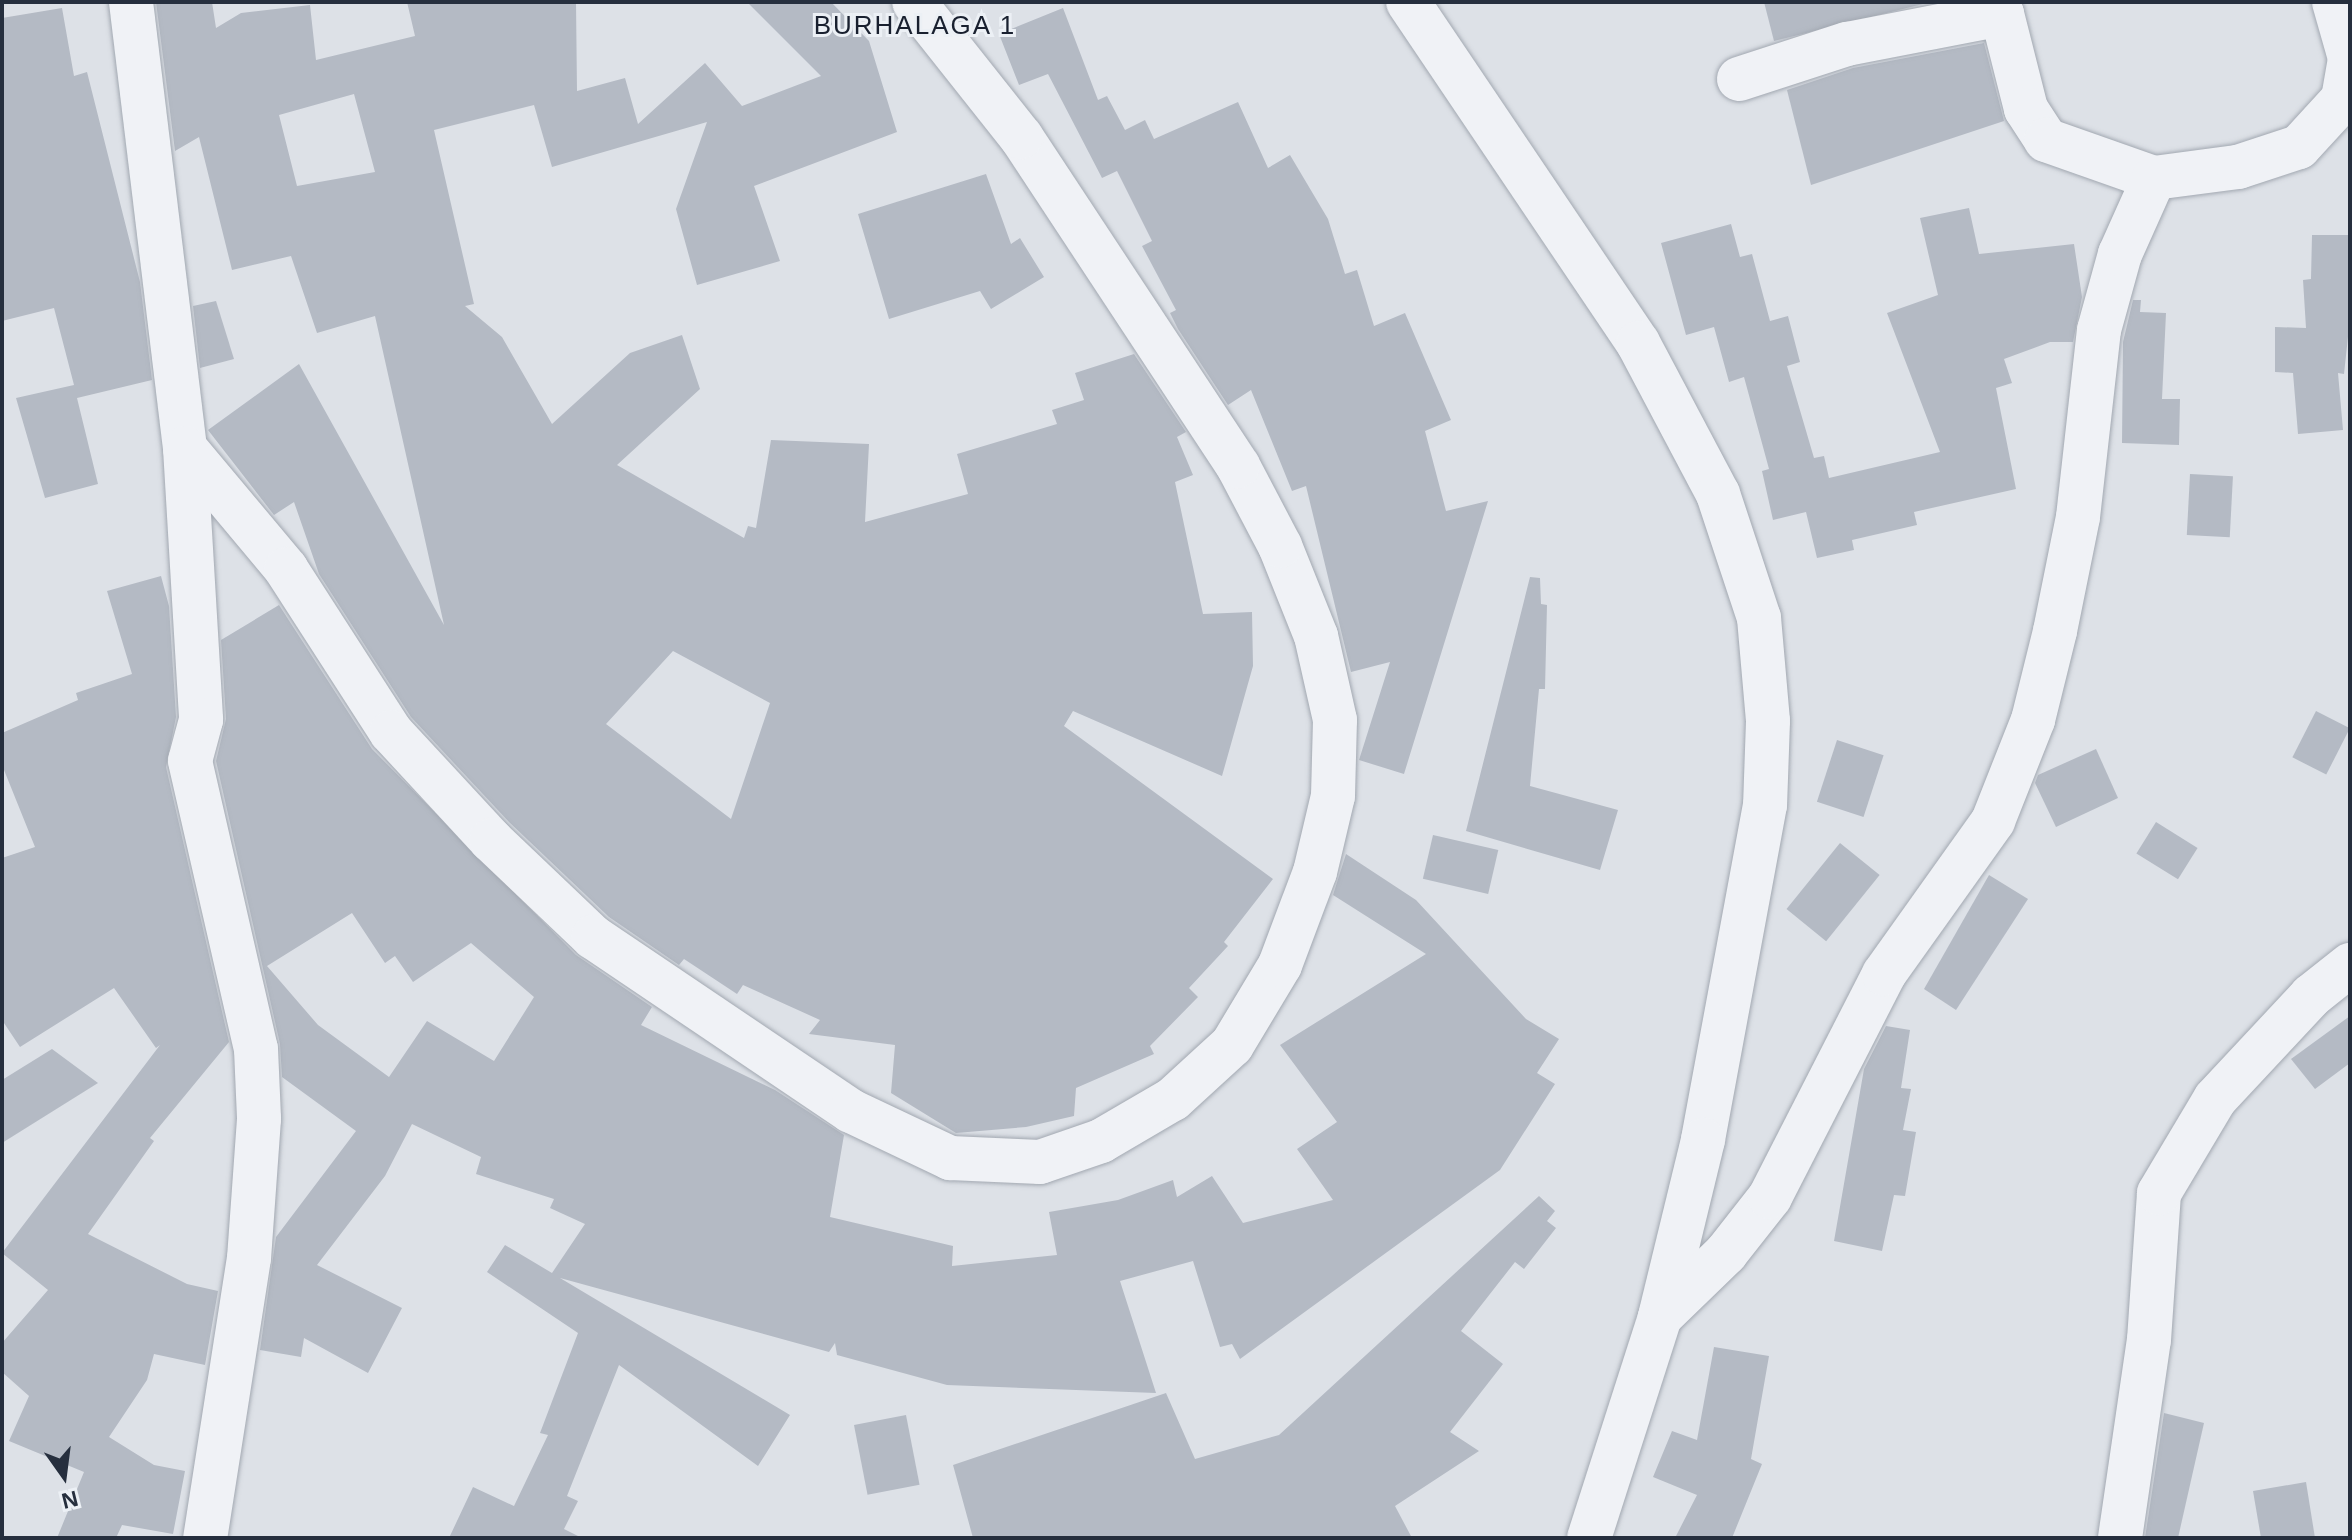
<!DOCTYPE html>
<style>
body{margin:0}
#map{position:relative;width:2352px;height:1540px;overflow:hidden;background:#dde1e7;font-family:Helvetica,sans-serif}
div>[style]{position:absolute}
.building>*{inset:0;background:#b4bac4;transform-origin:0 0}
.roads{filter:drop-shadow(0 0 2px #a2a8b1) drop-shadow(0 0 2px #a2a8b1)}
.minor>*{height:44px;margin:-22px;padding:0 22px;transform-origin:22px;border-radius:22px;background:#f0f2f6}
span{translate:-50% -50%;white-space:nowrap;text-align:center;line-height:1.15;-webkit-text-stroke:6px #ecf0f5;paint-order:stroke}
.quarter-label{font-size:26px;color:#19202f;letter-spacing:2px}
.frame{position:absolute;inset:0;border:4px solid #262f3e;pointer-events:none}
.north{position:absolute;left:24px;top:1436px;width:80px;height:80px;-webkit-text-stroke:6px #ecf0f5;paint-order:stroke;rotate:166deg;font-size:22px;font-weight:700;line-height:32px;text-align:center;color:#262f3e}
.north::after{content:'';display:block;margin:auto;width:28px;height:36px;background:#262f3e;clip-path:polygon(50% 0,100% 100%,50% 72%,0 100%)}
</style>
<div id="map">
<div class="building">
<i style="clip-path:polygon(evenodd,156px 2px,212px 2px,216px 28px,241px 13px,310px 5px,316px 60px,415px 36px,407px 2px,576px 2px,577px 91px,625px 78px,638px 124px,705px 63px,742px 106px,821px 76px,747px 2px,831px 2px,869px 41px,897px 132px,754px 186px,780px 261px,697px 285px,676px 209px,707px 122px,552px 167px,534px 105px,434px 130px,474px 304px,465px 306px,502px 337px,552px 424px,630px 353px,682px 335px,700px 389px,617px 465px,744px 538px,748px 526px,756px 528px,771px 440px,869px 444px,865px 522px,968px 494px,957px 454px,1057px 424px,1052px 410px,1084px 400px,1075px 373px,1134px 354px,1186px 432px,1177px 437px,1193px 475px,1175px 482px,1203px 614px,1252px 612px,1253px 666px,1222px 776px,1073px 711px,1064px 726px,1273px 879px,1224px 942px,1228px 946px,1189px 988px,1198px 997px,1150px 1046px,1154px 1054px,1076px 1088px,1074px 1116px,1026px 1127px,956px 1133px,891px 1093px,895px 1045px,809px 1034px,820px 1020px,743px 985px,737px 994px,684px 959px,679px 965px,609px 917px,509px 822px,411px 717px,319px 574px,294px 502px,274px 515px,208px 430px,299px 364px,444px 625px,375px 316px,317px 333px,291px 256px,232px 270px,199px 137px,175px 151px,156px 2px,354px 94px,375px 172px,297px 186px,279px 115px,354px 94px,156px 2px,673px 651px,770px 703px,731px 819px,606px 724px,673px 651px)"></i>
<i style="clip-path:polygon(1764px 2px,1931px 2px,1774px 41px)"></i>
<i style="clip-path:polygon(62px 8px,74px 76px,87px 72px,140px 282px,152px 380px,77px 398px,98px 484px,45px 498px,16px 398px,74px 385px,54px 308px,2px 321px,2px 18px)"></i>
<i style="clip-path:polygon(1063px 8px,1098px 100px,1107px 96px,1125px 130px,1145px 120px,1154px 139px,1238px 102px,1268px 168px,1290px 155px,1328px 219px,1345px 274px,1357px 270px,1374px 326px,1405px 313px,1451px 420px,1425px 431px,1446px 511px,1488px 501px,1404px 774px,1359px 760px,1390px 662px,1351px 672px,1306px 486px,1292px 491px,1251px 390px,1228px 405px,1178px 329px,1170px 313px,1176px 310px,1142px 246px,1152px 241px,1117px 171px,1102px 178px,1048px 74px,1019px 85px,999px 34px)"></i>
<i style="clip-path:polygon(1984px 43px,2004px 121px,1811px 185px,1787px 90px,1853px 68px)"></i>
<i style="clip-path:polygon(986px 174px,1011px 244px,1020px 238px,1044px 277px,991px 309px,980px 291px,889px 319px,858px 214px)"></i>
<i style="clip-path:polygon(1969px 208px,1979px 254px,2074px 244px,2082px 297px,2073px 342px,2050px 342px,2004px 359px,2012px 383px,1996px 388px,2016px 489px,1914px 512px,1917px 525px,1852px 540px,1854px 550px,1817px 558px,1806px 512px,1773px 520px,1762px 471px,1769px 469px,1744px 377px,1729px 382px,1714px 327px,1686px 335px,1661px 243px,1731px 224px,1740px 257px,1752px 254px,1770px 321px,1788px 316px,1800px 362px,1787px 366px,1814px 458px,1824px 456px,1829px 478px,1940px 452px,1887px 313px,1938px 295px,1920px 218px)"></i>
<i style="clip-path:polygon(2312px 235px,2350px 235px,2350px 318px,2344px 374px,2338px 373px,2343px 430px,2298px 434px,2293px 373px,2275px 372px,2275px 327px,2306px 328px,2303px 280px,2311px 279px)"></i>
<i style="clip-path:polygon(2133px 300px,2141px 300px,2140px 312px,2166px 313px,2162px 399px,2180px 399px,2179px 445px,2122px 443px,2123px 342px)"></i>
<i style="clip-path:polygon(216px 301px,234px 359px,200px 368px,193px 306px)"></i>
<i style="left:2190px;top:474px;width:43px;height:61px;rotate:3deg"></i>
<i style="clip-path:polygon(161px 576px,169px 606px,176px 717px,166px 767px,229px 1042px,150px 1138px,154px 1141px,88px 1234px,187px 1284px,218px 1291px,205px 1365px,154px 1354px,147px 1380px,109px 1437px,154px 1465px,185px 1471px,173px 1534px,122px 1525px,116px 1538px,57px 1538px,84px 1472px,9px 1441px,29px 1396px,2px 1372px,2px 1343px,48px 1290px,2px 1253px,160px 1045px,156px 1048px,114px 988px,20px 1047px,2px 1020px,2px 858px,35px 847px,2px 765px,2px 733px,78px 700px,76px 693px,132px 674px,107px 591px)"></i>
<i style="clip-path:polygon(1530px 577px,1540px 578px,1541px 604px,1547px 605px,1545px 689px,1539px 689px,1530px 786px,1618px 810px,1600px 870px,1466px 831px)"></i>
<i style="clip-path:polygon(evenodd,279px 605px,372px 749px,576px 955px,652px 1007px,641px 1025px,775px 1090px,844px 1135px,830px 1217px,953px 1246px,952px 1266px,1057px 1255px,1049px 1212px,1118px 1200px,1173px 1180px,1177px 1197px,1212px 1176px,1243px 1223px,1333px 1200px,1297px 1149px,1337px 1122px,1280px 1045px,1426px 954px,1333px 895px,1346px 854px,1416px 900px,1526px 1019px,1559px 1039px,1537px 1073px,1555px 1084px,1500px 1170px,1240px 1359px,1232px 1344px,1220px 1347px,1193px 1261px,1120px 1281px,1156px 1393px,947px 1385px,837px 1355px,835px 1343px,829px 1352px,560px 1278px,790px 1415px,758px 1466px,619px 1365px,567px 1496px,578px 1501px,564px 1529px,582px 1538px,449px 1538px,473px 1487px,514px 1506px,548px 1435px,540px 1433px,578px 1333px,487px 1272px,505px 1245px,552px 1273px,585px 1224px,550px 1208px,554px 1199px,476px 1174px,481px 1157px,412px 1124px,385px 1176px,317px 1265px,402px 1308px,368px 1373px,304px 1338px,301px 1357px,260px 1350px,276px 1237px,356px 1131px,282px 1077px,280px 1044px,216px 761px,226px 719px,221px 640px,279px 605px,352px 913px,385px 963px,395px 956px,413px 982px,471px 943px,534px 997px,494px 1061px,427px 1021px,389px 1077px,318px 1025px,267px 966px,352px 913px)"></i>
<i style="left:2316px;top:711px;width:38px;height:52px;rotate:27deg"></i>
<i style="left:1837px;top:740px;width:49px;height:65px;rotate:18deg"></i>
<i style="clip-path:polygon(2096px 749px,2118px 798px,2056px 827px,2035px 783px,2038px 775px)"></i>
<i style="left:2156px;top:822px;width:49px;height:37px;rotate:32deg"></i>
<i style="left:1433px;top:835px;width:67px;height:45px;rotate:13deg"></i>
<i style="left:1840px;top:843px;width:51px;height:85px;rotate:39deg"></i>
<i style="clip-path:polygon(1989px 875px,2028px 899px,1956px 1010px,1924px 989px)"></i>
<i style="clip-path:polygon(2350px 1016px,2350px 1063px,2315px 1089px,2291px 1059px)"></i>
<i style="clip-path:polygon(1886px 1026px,1910px 1030px,1901px 1088px,1911px 1089px,1903px 1130px,1916px 1132px,1905px 1196px,1894px 1195px,1882px 1251px,1834px 1241px,1864px 1069px)"></i>
<i style="clip-path:polygon(52px 1049px,98px 1083px,2px 1143px,2px 1080px)"></i>
<i style="clip-path:polygon(1539px 1196px,1555px 1211px,1547px 1221px,1556px 1228px,1524px 1269px,1515px 1262px,1461px 1331px,1503px 1364px,1450px 1432px,1479px 1451px,1395px 1506px,1412px 1538px,973px 1538px,953px 1465px,1166px 1393px,1195px 1459px,1279px 1435px)"></i>
<i style="clip-path:polygon(1714px 1347px,1769px 1356px,1751px 1459px,1762px 1464px,1732px 1538px,1675px 1538px,1697px 1495px,1653px 1477px,1672px 1431px,1697px 1440px)"></i>
<i style="clip-path:polygon(2164px 1413px,2204px 1423px,2178px 1538px,2145px 1538px)"></i>
<i style="left:906px;top:1415px;width:71px;height:53px;rotate:79deg"></i>
<i style="clip-path:polygon(2306px 1482px,2315px 1538px,2261px 1538px,2253px 1491px)"></i>
</div>
<div class="roads">
<div class="minor">
<i style="left:131px;top:2px;width:449px;rotate:83.1deg"></i>
<i style="left:185px;top:448px;width:272px;rotate:86.6deg"></i>
<i style="left:201px;top:720px;width:42px;rotate:105deg"></i>
<i style="left:190px;top:761px;width:295px;rotate:77.1deg"></i>
<i style="left:256px;top:1049px;width:70px;rotate:87.5deg"></i>
<i style="left:259px;top:1119px;width:139px;rotate:94.1deg"></i>
<i style="left:249px;top:1258px;width:283px;rotate:98.9deg"></i>
<i style="left:1408px;top:2px;width:411px;rotate:56deg"></i>
<i style="left:1638px;top:343px;width:171px;rotate:62.1deg"></i>
<i style="left:1718px;top:494px;width:131px;rotate:71.7deg"></i>
<i style="left:1759px;top:618px;width:103px;rotate:85deg"></i>
<i style="left:1768px;top:721px;width:84px;rotate:92deg"></i>
<i style="left:1765px;top:805px;width:341px;rotate:100.5deg"></i>
<i style="left:1703px;top:1140px;width:182px;rotate:103.7deg"></i>
<i style="left:1660px;top:1317px;width:232px;rotate:107.8deg"></i>
<i style="left:2334px;top:2px;width:58px;rotate:74.1deg"></i>
<i style="left:1739px;top:79px;width:114px;rotate:-18deg"></i>
<i style="left:1847px;top:44px;width:158px;rotate:-11deg"></i>
<i style="left:2002px;top:14px;width:98px;rotate:75.8deg"></i>
<i style="left:2026px;top:109px;width:37px;rotate:57deg"></i>
<i style="left:2046px;top:140px;width:114px;rotate:19.4deg"></i>
<i style="left:185px;top:448px;width:158px;rotate:50.1deg"></i>
<i style="left:286px;top:569px;width:194px;rotate:57.2deg"></i>
<i style="left:391px;top:732px;width:147px;rotate:47.2deg"></i>
<i style="left:491px;top:840px;width:141px;rotate:43.6deg"></i>
<i style="left:593px;top:937px;width:311px;rotate:34deg"></i>
<i style="left:851px;top:1111px;width:110px;rotate:25.4deg"></i>
<i style="left:950px;top:1158px;width:90px;rotate:2.5deg"></i>
<i style="left:1040px;top:1162px;width:65px;rotate:-19deg"></i>
<i style="left:1101px;top:1141px;width:83px;rotate:-30.3deg"></i>
<i style="left:1173px;top:1099px;width:80px;rotate:-42.5deg"></i>
<i style="left:1232px;top:1045px;width:93px;rotate:-59deg"></i>
<i style="left:1280px;top:965px;width:99px;rotate:-69.4deg"></i>
<i style="left:1315px;top:872px;width:78px;rotate:-76.7deg"></i>
<i style="left:1333px;top:796px;width:76px;rotate:-88.5deg"></i>
<i style="left:1335px;top:720px;width:86px;rotate:-102.7deg"></i>
<i style="left:1316px;top:636px;width:97px;rotate:-111.8deg"></i>
<i style="left:1280px;top:546px;width:90px;rotate:-117.7deg"></i>
<i style="left:1238px;top:466px;width:394px;rotate:-123.4deg"></i>
<i style="left:1021px;top:137px;width:172px;rotate:-128.4deg"></i>
<i style="left:1660px;top:1317px;width:92px;rotate:-44.1deg"></i>
<i style="left:1726px;top:1253px;width:71px;rotate:-51.8deg"></i>
<i style="left:1770px;top:1197px;width:250px;rotate:-62.9deg"></i>
<i style="left:1884px;top:974px;width:188px;rotate:-54.5deg"></i>
<i style="left:1993px;top:821px;width:109px;rotate:-68.4deg"></i>
<i style="left:2033px;top:720px;width:92px;rotate:-76.1deg"></i>
<i style="left:2055px;top:631px;width:116px;rotate:-78.6deg"></i>
<i style="left:2078px;top:517px;width:188px;rotate:-83.6deg"></i>
<i style="left:2099px;top:330px;width:79px;rotate:-74.6deg"></i>
<i style="left:2120px;top:254px;width:83px;rotate:-65.9deg"></i>
<i style="left:2154px;top:178px;width:85px;rotate:-7.5deg"></i>
<i style="left:2238px;top:167px;width:64px;rotate:-18.2deg"></i>
<i style="left:2299px;top:147px;width:65px;rotate:-47.5deg"></i>
<i style="left:2343px;top:99px;width:41px;rotate:-80.1deg"></i>
<i style="left:2120px;top:1538px;width:200px;rotate:-81.7deg"></i>
<i style="left:2149px;top:1340px;width:147px;rotate:-86.1deg"></i>
<i style="left:2159px;top:1193px;width:109px;rotate:-59.2deg"></i>
<i style="left:2215px;top:1099px;width:141px;rotate:-47deg"></i>
<i style="left:2311px;top:996px;width:50px;rotate:-38.5deg"></i>
</div>
</div>
<div class="quarter-label">
<span style="left:915px;top:26px">BURHALAGA 1</span>
</div>
<div class="frame"></div>
<div class="north">N</div>
</div>
